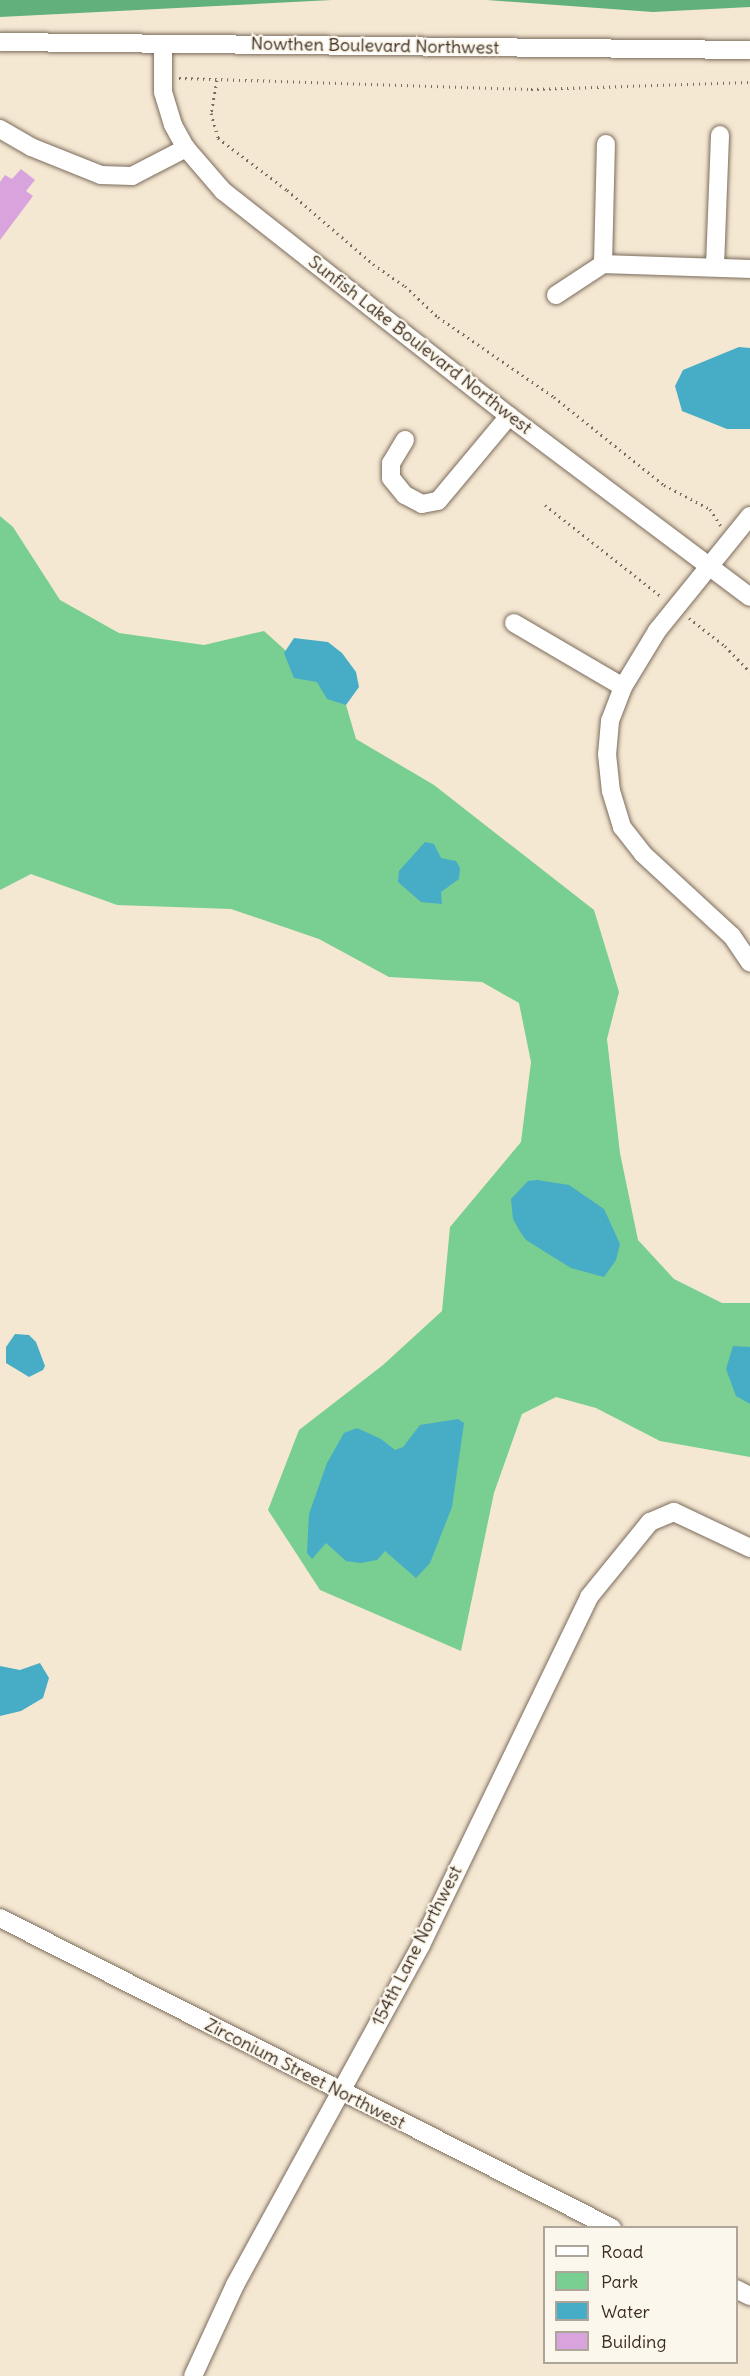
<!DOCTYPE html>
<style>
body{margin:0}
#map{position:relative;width:750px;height:2376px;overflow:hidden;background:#f5e8d2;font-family:Delius,sans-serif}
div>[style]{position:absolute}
.green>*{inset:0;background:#79ce91}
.forest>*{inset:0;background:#62b17b}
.water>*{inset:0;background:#47acc6}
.building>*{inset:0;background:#d9a3dd}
.path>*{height:3px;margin-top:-1.5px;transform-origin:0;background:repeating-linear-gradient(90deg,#7c6c5d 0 1.5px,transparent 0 6px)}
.roads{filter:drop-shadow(0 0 2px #7c6c5d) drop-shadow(0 0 2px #7c6c5d)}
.minor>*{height:18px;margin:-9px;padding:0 9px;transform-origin:9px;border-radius:9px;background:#fff}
span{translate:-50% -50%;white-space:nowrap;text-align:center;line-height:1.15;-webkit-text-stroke:4.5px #fbf7ec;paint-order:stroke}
.street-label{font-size:18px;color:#3b2a1e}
.legend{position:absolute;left:543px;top:2226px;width:195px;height:138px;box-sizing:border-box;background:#fbf7ec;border:2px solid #aea59a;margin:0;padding:8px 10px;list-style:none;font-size:18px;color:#3b2a1e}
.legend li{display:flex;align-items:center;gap:12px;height:30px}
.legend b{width:30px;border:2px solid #aea59a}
</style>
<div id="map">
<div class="green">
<i style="clip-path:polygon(0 516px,13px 527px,60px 600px,119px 633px,204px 645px,264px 631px,346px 705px,356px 739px,434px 785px,594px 910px,619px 992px,607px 1039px,620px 1153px,638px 1240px,674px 1279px,722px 1303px,750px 1303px,750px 1457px,660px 1441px,596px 1408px,556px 1397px,522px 1414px,494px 1493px,461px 1651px,320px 1590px,268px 1510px,299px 1430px,383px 1365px,442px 1311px,450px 1227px,521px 1142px,531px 1062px,519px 1003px,482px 982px,389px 977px,319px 939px,231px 909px,117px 905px,31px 874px,0 890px)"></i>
</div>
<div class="forest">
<i style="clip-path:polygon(0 0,332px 0,0 17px)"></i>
<i style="clip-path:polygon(487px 0,750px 0,750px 7px,653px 12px)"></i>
</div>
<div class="water">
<i style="clip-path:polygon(739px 347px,750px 348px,750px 429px,727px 429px,682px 411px,675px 386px,683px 370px)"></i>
<i style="clip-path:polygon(294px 638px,328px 642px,342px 653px,356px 672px,359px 687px,346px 705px,327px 699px,317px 682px,294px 678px,284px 653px)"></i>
<i style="clip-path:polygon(425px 842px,434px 844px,441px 858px,456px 861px,460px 868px,459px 879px,441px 892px,442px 904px,421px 902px,398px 882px,399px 871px)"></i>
<i style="clip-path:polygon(537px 1180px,569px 1185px,604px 1209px,620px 1244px,616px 1260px,604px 1277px,571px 1268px,526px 1240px,519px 1230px,513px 1219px,511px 1199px,528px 1181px)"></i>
<i style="clip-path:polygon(15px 1334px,29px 1335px,36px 1342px,45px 1366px,43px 1370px,29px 1377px,6px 1363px,6px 1347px)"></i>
<i style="clip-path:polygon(733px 1346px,750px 1347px,750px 1404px,736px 1396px,726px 1369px)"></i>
<i style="clip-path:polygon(458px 1419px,464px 1423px,452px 1507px,430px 1563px,416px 1578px,385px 1551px,377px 1560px,360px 1563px,346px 1561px,326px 1543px,312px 1559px,307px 1553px,309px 1514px,327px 1463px,344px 1433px,357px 1428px,381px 1439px,395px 1450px,403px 1447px,420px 1425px)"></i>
<i style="clip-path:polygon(40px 1663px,49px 1678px,43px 1698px,21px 1711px,0 1716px,0 1666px,20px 1670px)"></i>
</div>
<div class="building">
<i style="clip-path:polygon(21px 169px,35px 180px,26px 191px,33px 196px,0 240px,0 182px,5px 175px,12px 179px)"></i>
</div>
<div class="path">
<i style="left:179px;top:78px;width:352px;rotate:1.8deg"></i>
<i style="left:531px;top:89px;width:219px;rotate:-1.8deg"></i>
<i style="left:217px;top:80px;width:34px;rotate:100deg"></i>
<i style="left:211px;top:113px;width:26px;rotate:74deg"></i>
<i style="left:218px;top:138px;width:86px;rotate:37deg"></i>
<i style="left:287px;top:190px;width:113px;rotate:40.7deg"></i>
<i style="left:373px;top:264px;width:39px;rotate:35deg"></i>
<i style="left:405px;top:286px;width:45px;rotate:43.2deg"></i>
<i style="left:438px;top:317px;width:141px;rotate:34.6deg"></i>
<i style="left:554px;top:397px;width:141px;rotate:38.7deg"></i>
<i style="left:664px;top:485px;width:52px;rotate:27.6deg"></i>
<i style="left:710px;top:509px;width:20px;rotate:57deg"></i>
<i style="left:545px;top:505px;width:149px;rotate:38.2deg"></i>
<i style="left:689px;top:618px;width:46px;rotate:37.9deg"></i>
<i style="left:725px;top:646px;width:36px;rotate:46deg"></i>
</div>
<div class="roads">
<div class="minor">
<i style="left:0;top:42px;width:750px;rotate:0.61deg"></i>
<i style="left:163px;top:44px;width:48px;rotate:90deg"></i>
<i style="left:163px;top:92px;width:34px;rotate:73deg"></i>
<i style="left:173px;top:125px;width:26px;rotate:61deg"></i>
<i style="left:186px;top:148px;width:57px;rotate:49.3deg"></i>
<i style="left:223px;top:191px;width:364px;rotate:38.2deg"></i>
<i style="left:509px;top:416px;width:301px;rotate:36.9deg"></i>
<i style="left:0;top:129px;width:36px;rotate:30deg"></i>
<i style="left:31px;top:147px;width:75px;rotate:21.8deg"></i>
<i style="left:101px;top:175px;width:31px;rotate:2deg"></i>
<i style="left:132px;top:176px;width:61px;rotate:-27.4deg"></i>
<i style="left:603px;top:264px;width:120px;rotate:-88.6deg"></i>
<i style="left:715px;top:266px;width:131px;rotate:-87.8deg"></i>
<i style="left:556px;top:295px;width:56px;rotate:-33.4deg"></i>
<i style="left:603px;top:264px;width:147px;rotate:1.9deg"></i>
<i style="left:405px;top:440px;width:27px;rotate:121deg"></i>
<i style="left:391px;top:463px;width:15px;rotate:90deg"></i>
<i style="left:391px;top:478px;width:22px;rotate:51deg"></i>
<i style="left:405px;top:495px;width:19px;rotate:28deg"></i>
<i style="left:422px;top:504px;width:16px;rotate:-11deg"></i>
<i style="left:438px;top:501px;width:111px;rotate:-50.1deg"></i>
<i style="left:750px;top:516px;width:148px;rotate:129deg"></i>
<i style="left:657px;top:631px;width:66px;rotate:121.3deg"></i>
<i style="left:623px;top:687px;width:36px;rotate:111deg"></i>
<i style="left:610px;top:721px;width:33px;rotate:95deg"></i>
<i style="left:607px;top:754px;width:37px;rotate:84deg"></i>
<i style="left:611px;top:791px;width:38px;rotate:73deg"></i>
<i style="left:622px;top:827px;width:34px;rotate:52deg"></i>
<i style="left:643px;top:854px;width:121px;rotate:42.7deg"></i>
<i style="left:732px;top:936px;width:32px;rotate:56deg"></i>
<i style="left:514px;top:623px;width:126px;rotate:30.4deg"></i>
<i style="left:0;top:1918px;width:686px;rotate:26.86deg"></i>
<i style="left:736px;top:2289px;width:16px;rotate:27deg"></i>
<i style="left:193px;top:2376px;width:100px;rotate:-65.2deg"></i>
<i style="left:235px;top:2285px;width:388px;rotate:-61.3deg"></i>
<i style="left:421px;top:1945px;width:386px;rotate:-64.2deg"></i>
<i style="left:589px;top:1597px;width:97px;rotate:-50.9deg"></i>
<i style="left:650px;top:1522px;width:26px;rotate:-23deg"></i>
<i style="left:674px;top:1512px;width:84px;rotate:25.3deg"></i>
</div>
</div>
<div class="street-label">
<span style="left:375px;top:46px;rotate:1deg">Nowthen Boulevard Northwest</span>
<span style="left:420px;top:345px;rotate:38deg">Sunfish Lake Boulevard Northwest</span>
<span style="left:417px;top:1946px;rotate:-63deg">154th Lane Northwest</span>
<span style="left:305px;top:2074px;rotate:27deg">Zirconium Street Northwest</span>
</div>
<ul class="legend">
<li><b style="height:8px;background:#fff"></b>Road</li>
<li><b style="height:16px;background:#79ce91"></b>Park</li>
<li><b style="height:16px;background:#47acc6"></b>Water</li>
<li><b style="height:16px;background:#d9a3dd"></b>Building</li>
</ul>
</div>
